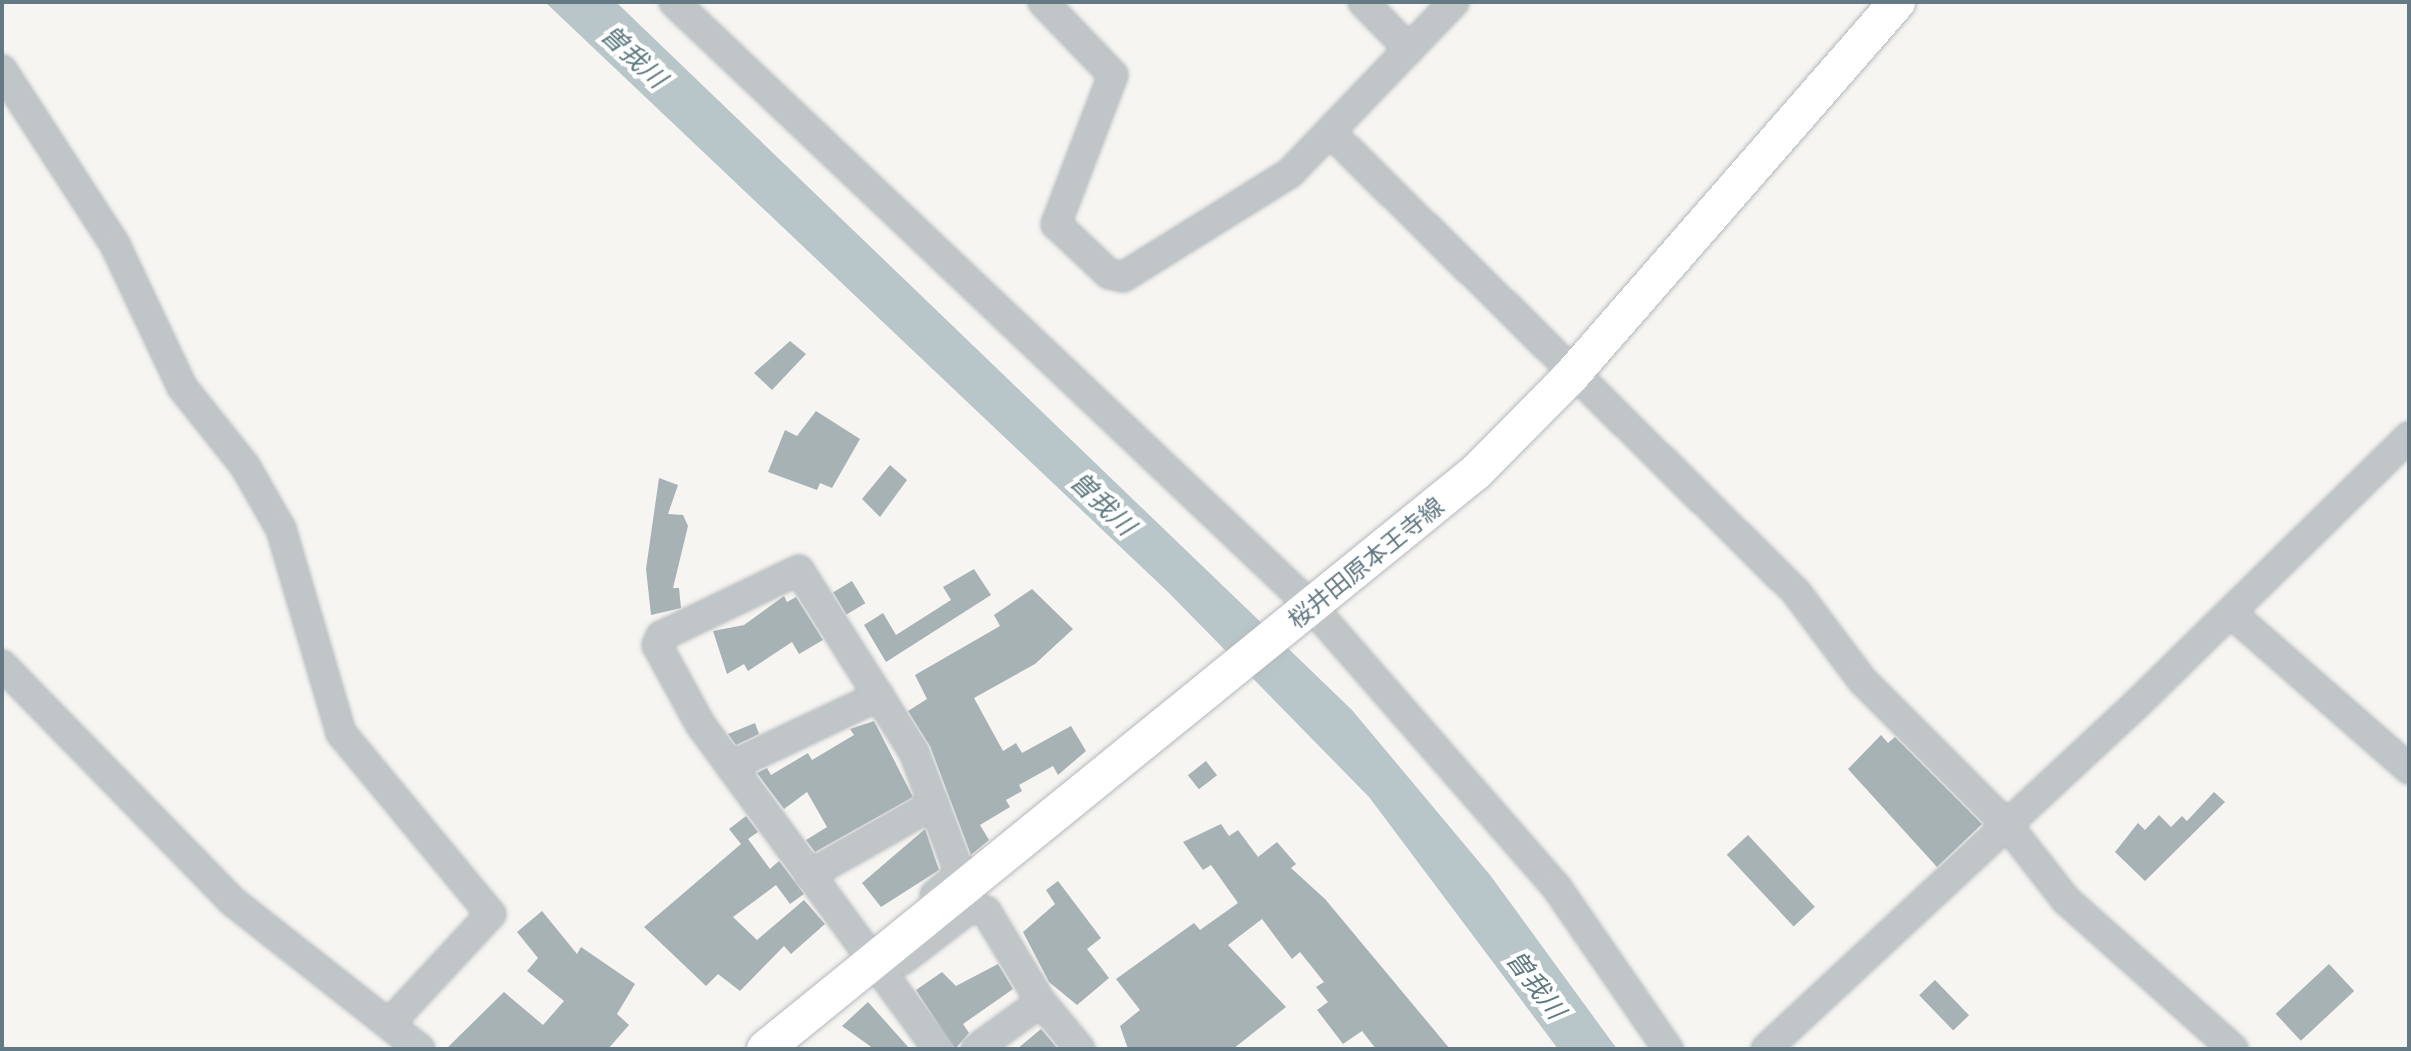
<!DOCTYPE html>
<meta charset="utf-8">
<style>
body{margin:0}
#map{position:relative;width:2411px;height:1051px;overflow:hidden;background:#f6f5f2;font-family:Cabin,"Noto Sans JP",sans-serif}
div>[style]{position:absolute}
.water>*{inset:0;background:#b8c6c9}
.building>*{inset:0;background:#a7b2b5;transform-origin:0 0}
.roads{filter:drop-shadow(0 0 2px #b4b9bc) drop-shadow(0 0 2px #b4b9bc)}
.minor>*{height:28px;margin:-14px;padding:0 14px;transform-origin:14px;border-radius:14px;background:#c0c6c8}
.major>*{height:36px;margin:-18px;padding:0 18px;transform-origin:18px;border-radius:18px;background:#fff}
span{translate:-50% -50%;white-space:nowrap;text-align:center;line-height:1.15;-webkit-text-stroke:8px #fff;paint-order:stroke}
.street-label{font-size:24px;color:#637984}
.water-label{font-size:26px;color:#5f7b81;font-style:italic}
.frame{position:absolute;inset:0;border:4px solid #637984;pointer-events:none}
</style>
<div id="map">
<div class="water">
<i style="clip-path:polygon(545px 2px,616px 2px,1352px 710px,1490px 875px,1617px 1049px,1558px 1049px,1369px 797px,1168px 592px)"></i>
</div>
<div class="building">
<i style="clip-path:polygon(790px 341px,806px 354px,772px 390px,754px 373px)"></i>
<i style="clip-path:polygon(816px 411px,860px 439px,832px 488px,820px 483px,817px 490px,768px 472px,785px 430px,797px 436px)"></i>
<i style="clip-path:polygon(890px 465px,907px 480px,880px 517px,862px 499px)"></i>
<i style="clip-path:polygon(659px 478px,678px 485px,668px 514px,683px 515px,688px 526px,673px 588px,679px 588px,681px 608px,651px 615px,646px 569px)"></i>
<i style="clip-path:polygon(974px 569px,991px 595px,886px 662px,864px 625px,883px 613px,896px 635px,951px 600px,943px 587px)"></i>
<i style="left:852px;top:581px;width:26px;height:22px;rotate:59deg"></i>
<i style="clip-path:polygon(1032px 589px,1073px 629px,1035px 664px,974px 698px,1003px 751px,1016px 743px,1022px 753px,1071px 726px,1086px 751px,1058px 775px,1053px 766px,1019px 785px,1022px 791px,1006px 800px,1010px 807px,980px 825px,989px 840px,971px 855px,930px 746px,908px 711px,927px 699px,915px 675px,1000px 626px,994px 615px)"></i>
<i style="clip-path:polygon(784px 596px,787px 602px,796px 597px,823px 640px,799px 654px,792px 642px,748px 671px,744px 664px,727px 674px,713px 631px,744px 625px)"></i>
<i style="clip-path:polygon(874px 721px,913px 797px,815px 852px,806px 840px,827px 827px,807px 792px,784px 809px,757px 773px,767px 768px,771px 775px,808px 753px,812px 760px,854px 735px,850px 729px)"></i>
<i style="clip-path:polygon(755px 723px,759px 734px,736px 745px,728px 734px)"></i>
<i style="clip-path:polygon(1881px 735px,1888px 743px,1895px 737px,1982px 824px,1937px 867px,1848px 769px)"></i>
<i style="left:1206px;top:761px;width:18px;height:23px;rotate:52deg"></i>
<i style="clip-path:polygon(2214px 792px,2225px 802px,2145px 881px,2115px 852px,2138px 823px,2145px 830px,2159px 815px,2171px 827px,2182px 816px,2187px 821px)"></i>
<i style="clip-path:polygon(746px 816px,758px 832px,748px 839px,770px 869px,779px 861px,804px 894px,790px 904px,776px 885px,733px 917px,757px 940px,804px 900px,825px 924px,791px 954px,784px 946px,740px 991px,718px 974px,706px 986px,644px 927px,741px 844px,729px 829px)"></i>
<i style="clip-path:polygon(1221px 824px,1229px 836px,1238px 830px,1258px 857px,1277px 842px,1296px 864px,1291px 868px,1325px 899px,1450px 1049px,1376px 1049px,1362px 1031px,1343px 1044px,1317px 1010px,1328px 1002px,1316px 987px,1324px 982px,1300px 952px,1292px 959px,1262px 919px,1228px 945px,1286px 1007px,1233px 1049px,1128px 1049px,1120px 1026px,1140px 1010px,1116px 979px,1194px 923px,1200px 930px,1238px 903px,1211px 865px,1203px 870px,1183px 842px)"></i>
<i style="clip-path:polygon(925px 829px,939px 870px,881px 907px,862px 883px)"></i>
<i style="left:1748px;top:835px;width:98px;height:29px;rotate:47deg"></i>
<i style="clip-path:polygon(1058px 881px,1101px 938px,1087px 949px,1109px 978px,1077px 1005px,1049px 982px,1023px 932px,1055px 904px,1046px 890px)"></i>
<i style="clip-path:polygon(542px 911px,577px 954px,581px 947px,635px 984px,617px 1014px,629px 1025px,608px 1049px,446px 1049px,504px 992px,543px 1025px,564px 1001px,527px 971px,538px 958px,517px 932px)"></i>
<i style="clip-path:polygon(998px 964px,1013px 989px,963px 1024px,969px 1033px,955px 1049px,916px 990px,942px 972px,956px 986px)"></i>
<i style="left:2329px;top:964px;width:37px;height:73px;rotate:47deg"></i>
<i style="left:1935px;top:980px;width:49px;height:22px;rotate:46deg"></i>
<i style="clip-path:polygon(868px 1002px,910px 1049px,874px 1049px,842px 1026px)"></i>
<i style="clip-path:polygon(1041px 1029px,1058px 1049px,1017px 1049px)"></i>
</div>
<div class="roads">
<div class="minor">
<i style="left:674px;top:2px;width:879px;rotate:43.48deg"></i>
<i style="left:1312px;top:607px;width:373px;rotate:48.9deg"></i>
<i style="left:1557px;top:888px;width:196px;rotate:55.4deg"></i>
<i style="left:1043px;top:2px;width:101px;rotate:46.2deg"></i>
<i style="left:1113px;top:75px;width:160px;rotate:110.9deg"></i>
<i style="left:1056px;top:224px;width:73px;rotate:43.3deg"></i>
<i style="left:1109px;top:274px;width:14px;rotate:12deg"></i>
<i style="left:1123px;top:277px;width:197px;rotate:-31.9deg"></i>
<i style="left:1290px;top:173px;width:237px;rotate:-46.2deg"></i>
<i style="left:1363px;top:2px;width:66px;rotate:45.6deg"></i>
<i style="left:2px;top:70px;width:208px;rotate:57.1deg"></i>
<i style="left:115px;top:245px;width:157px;rotate:64.7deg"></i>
<i style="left:182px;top:387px;width:101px;rotate:51.4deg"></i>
<i style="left:245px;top:466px;width:73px;rotate:60.3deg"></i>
<i style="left:281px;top:529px;width:213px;rotate:73.6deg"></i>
<i style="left:341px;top:733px;width:235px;rotate:50.4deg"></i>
<i style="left:491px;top:914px;width:150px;rotate:132.8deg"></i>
<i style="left:1330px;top:132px;width:655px;rotate:44.63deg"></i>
<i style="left:1796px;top:592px;width:110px;rotate:53.1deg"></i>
<i style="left:1862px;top:680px;width:206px;rotate:45deg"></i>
<i style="left:2008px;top:826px;width:94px;rotate:51.9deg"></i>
<i style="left:2066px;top:900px;width:224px;rotate:41.7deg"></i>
<i style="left:2231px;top:613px;width:237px;rotate:41.2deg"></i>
<i style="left:2px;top:665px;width:330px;rotate:45.7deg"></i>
<i style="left:232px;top:901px;width:239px;rotate:38.2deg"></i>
<i style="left:731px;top:766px;width:164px;rotate:-25.3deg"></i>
<i style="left:809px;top:875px;width:144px;rotate:-29.6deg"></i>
<i style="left:935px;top:895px;width:33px;rotate:-40deg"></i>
<i style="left:960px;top:874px;width:130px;rotate:-110.7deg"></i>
<i style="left:914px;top:752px;width:215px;rotate:-122.3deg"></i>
<i style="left:799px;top:570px;width:153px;rotate:154.4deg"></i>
<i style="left:661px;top:636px;width:10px;rotate:114deg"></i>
<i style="left:657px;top:645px;width:90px;rotate:61.4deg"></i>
<i style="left:700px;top:724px;width:403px;rotate:53.8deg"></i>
<i style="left:901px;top:961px;width:87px;rotate:-37.5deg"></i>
<i style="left:970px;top:908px;width:16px;rotate:11deg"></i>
<i style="left:986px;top:911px;width:106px;rotate:58.9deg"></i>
<i style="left:1041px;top:1002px;width:61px;rotate:50.3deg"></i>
<i style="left:976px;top:1049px;width:80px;rotate:-35.9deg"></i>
<i style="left:1766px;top:1049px;width:508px;rotate:-42.93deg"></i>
<i style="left:2138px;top:703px;width:380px;rotate:-44.5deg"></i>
</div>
<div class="major">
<i style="left:765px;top:1049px;width:916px;rotate:-39.06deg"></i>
<i style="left:1476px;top:472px;width:135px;rotate:-45.3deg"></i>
<i style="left:1571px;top:376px;width:496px;rotate:-48.9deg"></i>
</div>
</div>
<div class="street-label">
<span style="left:1366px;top:563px;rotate:-39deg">桜井田原本王寺線</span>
</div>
<div class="water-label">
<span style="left:633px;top:57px;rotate:43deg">曽我川</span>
<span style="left:1102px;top:504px;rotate:44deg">曽我川</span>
<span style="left:1535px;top:985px;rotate:53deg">曽我川</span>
</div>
<div class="frame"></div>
</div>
